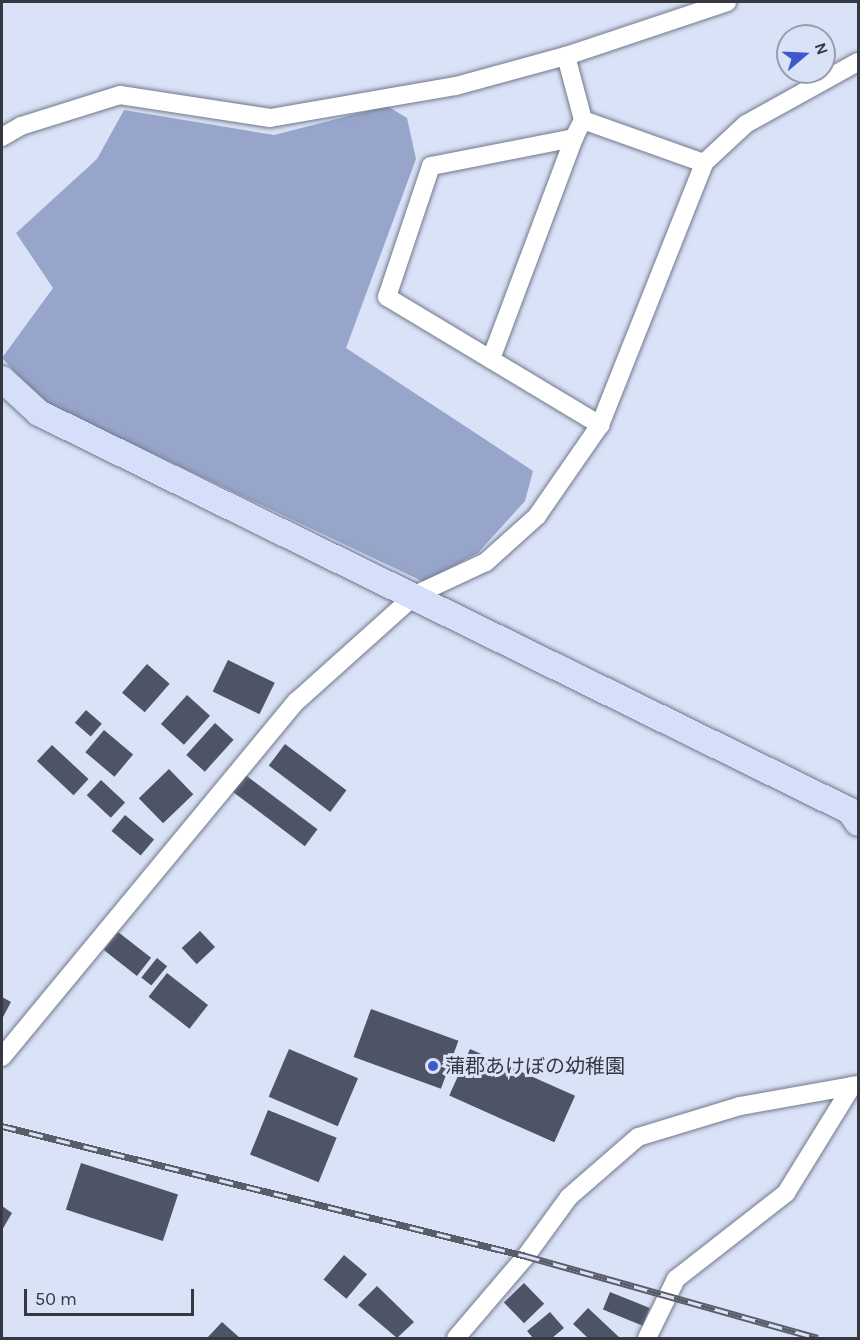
<!DOCTYPE html>
<meta charset="utf-8">
<style>
body{margin:0}
#map{position:relative;width:860px;height:1340px;overflow:hidden;background:#dae2f7;font-family:Karla,"Noto Sans JP",sans-serif}
div>[style]{position:absolute}
.forest>*{inset:0;background:#97a5ca}
.building>*{inset:0;background:#4d5465;transform-origin:0 0}
.roads{filter:drop-shadow(0 0 2px #71788b) drop-shadow(0 0 2px #71788b)}
.street>*{height:18px;margin:-9px;padding:0 9px;transform-origin:9px;border-radius:9px;background:#fff}
.secondary>*{height:26px;margin:-13px;padding:0 13px;transform-origin:13px;border-radius:13px;background:#d6dff9}
.rail>*{height:7px;margin-top:-3.5px;transform-origin:0;background:repeating-linear-gradient(90deg,#dae2f7 0 14px,#595d68 0 28px);box-sizing:border-box;border-block:2px solid #595d68}
.dots>*{width:16px;height:16px;translate:-50% -50%;box-sizing:border-box;border:3px solid #dae2f7;border-radius:50%}
span{translate:-50% -50%;white-space:nowrap;text-align:center;line-height:1.15;-webkit-text-stroke:6px #dae2f7;paint-order:stroke}
.poi-label{font-size:20px;color:#353840}
.left{translate:0 -50%;text-align:left}
.frame{position:absolute;inset:0;border:3px solid #353840;pointer-events:none}
.north{position:absolute;left:776px;top:24px;width:60px;height:60px;box-sizing:border-box;background:#dae2f7;border:2px solid #989eae;border-radius:50%;rotate:71deg;font-size:16px;font-weight:700;line-height:24px;text-align:center;color:#353840}
.north::after{content:'';display:block;margin:auto;width:21px;height:27px;background:#3e59cc;clip-path:polygon(50% 0,100% 100%,50% 72%,0 100%)}
.scale{position:absolute;left:24px;top:1289px;width:170px;height:27px;box-sizing:border-box;border:3px solid #353840;border-top:0;padding-left:8px;font-size:18px;line-height:21px;white-space:nowrap;color:#353840;-webkit-text-stroke:4px #dae2f7;paint-order:stroke}
</style>
<div id="map">
<div class="forest">
<i style="clip-path:polygon(387px 106px,407px 118px,416px 159px,346px 348px,533px 471px,525px 501px,478px 553px,424px 582px,44px 402px,2px 358px,53px 288px,16px 233px,97px 159px,124px 110px,274px 135px)"></i>
</div>
<div class="building">
<i style="left:228px;top:660px;width:52px;height:35px;rotate:26deg"></i>
<i style="left:147px;top:664px;width:30px;height:38px;rotate:41deg"></i>
<i style="left:187px;top:695px;width:31px;height:39px;rotate:42deg"></i>
<i style="left:86px;top:710px;width:21px;height:17px;rotate:41deg"></i>
<i style="left:215px;top:723px;width:25px;height:43px;rotate:42deg"></i>
<i style="left:104px;top:730px;width:38px;height:29px;rotate:40deg"></i>
<i style="left:285px;top:744px;width:77px;height:27px;rotate:37deg"></i>
<i style="left:52px;top:745px;width:50px;height:22px;rotate:43deg"></i>
<i style="left:169px;top:769px;width:35px;height:42px;rotate:46deg"></i>
<i style="left:244px;top:774px;width:92px;height:21px;rotate:37deg"></i>
<i style="left:101px;top:780px;width:33px;height:21px;rotate:43deg"></i>
<i style="left:125px;top:815px;width:38px;height:21px;rotate:40deg"></i>
<i style="left:200px;top:931px;width:22px;height:25px;rotate:47deg"></i>
<i style="left:118px;top:932px;width:42px;height:23px;rotate:38deg"></i>
<i style="left:157px;top:958px;width:13px;height:25px;rotate:39deg"></i>
<i style="left:167px;top:973px;width:52px;height:30px;rotate:38deg"></i>
<i style="clip-path:polygon(2px 997px,11px 1002px,2px 1019px)"></i>
<i style="left:371px;top:1009px;width:93px;height:51px;rotate:20deg"></i>
<i style="left:289px;top:1049px;width:75px;height:52px;rotate:23deg"></i>
<i style="left:470px;top:1049px;width:115px;height:51px;rotate:24deg"></i>
<i style="left:268px;top:1110px;width:74px;height:48px;rotate:22deg"></i>
<i style="left:81px;top:1163px;width:102px;height:49px;rotate:18deg"></i>
<i style="clip-path:polygon(2px 1206px,12px 1213px,2px 1230px)"></i>
<i style="left:344px;top:1255px;width:30px;height:32px;rotate:40deg"></i>
<i style="left:524px;top:1283px;width:29px;height:28px;rotate:46deg"></i>
<i style="clip-path:polygon(377px 1286px,414px 1322px,397px 1338px,358px 1305px)"></i>
<i style="left:610px;top:1292px;width:43px;height:19px;rotate:22deg"></i>
<i style="clip-path:polygon(588px 1308px,620px 1338px,588px 1338px,573px 1324px)"></i>
<i style="clip-path:polygon(550px 1312px,564px 1328px,552px 1338px,533px 1338px,527px 1331px)"></i>
<i style="clip-path:polygon(222px 1322px,240px 1338px,207px 1338px)"></i>
</div>
<div class="roads">
<div class="street">
<i style="left:566px;top:56px;width:66px;rotate:75.1deg"></i>
<i style="left:583px;top:120px;width:128px;rotate:19.6deg"></i>
<i style="left:583px;top:120px;width:20px;rotate:117deg"></i>
<i style="left:574px;top:138px;width:146px;rotate:168.9deg"></i>
<i style="left:431px;top:166px;width:138px;rotate:108.6deg"></i>
<i style="left:387px;top:297px;width:249px;rotate:31deg"></i>
<i style="left:2px;top:137px;width:22px;rotate:-30deg"></i>
<i style="left:21px;top:126px;width:104px;rotate:-17.4deg"></i>
<i style="left:120px;top:95px;width:152px;rotate:8.7deg"></i>
<i style="left:270px;top:118px;width:189px;rotate:-9.8deg"></i>
<i style="left:456px;top:86px;width:114px;rotate:-15.3deg"></i>
<i style="left:566px;top:56px;width:170px;rotate:-18.5deg"></i>
<i style="left:491px;top:359px;width:236px;rotate:-69.4deg"></i>
<i style="left:2px;top:1057px;width:462px;rotate:-50.4deg"></i>
<i style="left:297px;top:701px;width:159px;rotate:-41.9deg"></i>
<i style="left:415px;top:595px;width:78px;rotate:-24.9deg"></i>
<i style="left:486px;top:562px;width:69px;rotate:-42deg"></i>
<i style="left:537px;top:516px;width:111px;rotate:-55.3deg"></i>
<i style="left:600px;top:425px;width:282px;rotate:-68.3deg"></i>
<i style="left:704px;top:163px;width:57px;rotate:-42.9deg"></i>
<i style="left:746px;top:124px;width:128px;rotate:-29deg"></i>
<i style="left:456px;top:1338px;width:108px;rotate:-49.5deg"></i>
<i style="left:526px;top:1256px;width:73px;rotate:-53.9deg"></i>
<i style="left:569px;top:1197px;width:91px;rotate:-41deg"></i>
<i style="left:638px;top:1137px;width:107px;rotate:-16.9deg"></i>
<i style="left:740px;top:1106px;width:120px;rotate:-10.1deg"></i>
<i style="left:647px;top:1338px;width:66px;rotate:-63.8deg"></i>
<i style="left:676px;top:1279px;width:140px;rotate:-38deg"></i>
<i style="left:786px;top:1193px;width:126px;rotate:-58.3deg"></i>
</div>
<div class="secondary">
<i style="left:2px;top:379px;width:50px;rotate:42.6deg"></i>
<i style="left:39px;top:413px;width:903px;rotate:26.14deg"></i>
<i style="left:850px;top:811px;width:14px;rotate:56deg"></i>
</div>
</div>
<div class="rail">
<i style="left:2px;top:1126px;width:540px;rotate:13.93deg"></i>
<i style="left:526px;top:1256px;width:303px;rotate:15.7deg"></i>
</div>
<div class="dots">
<i style="left:433px;top:1066px;background:#3e59cc"></i>
</div>
<div class="poi-label">
<span class="left" style="left:445px;top:1066px">蒲郡あけぼの幼稚園</span>
</div>
<div class="frame"></div>
<div class="north">N</div>
<div class="scale">50 m</div>
</div>
